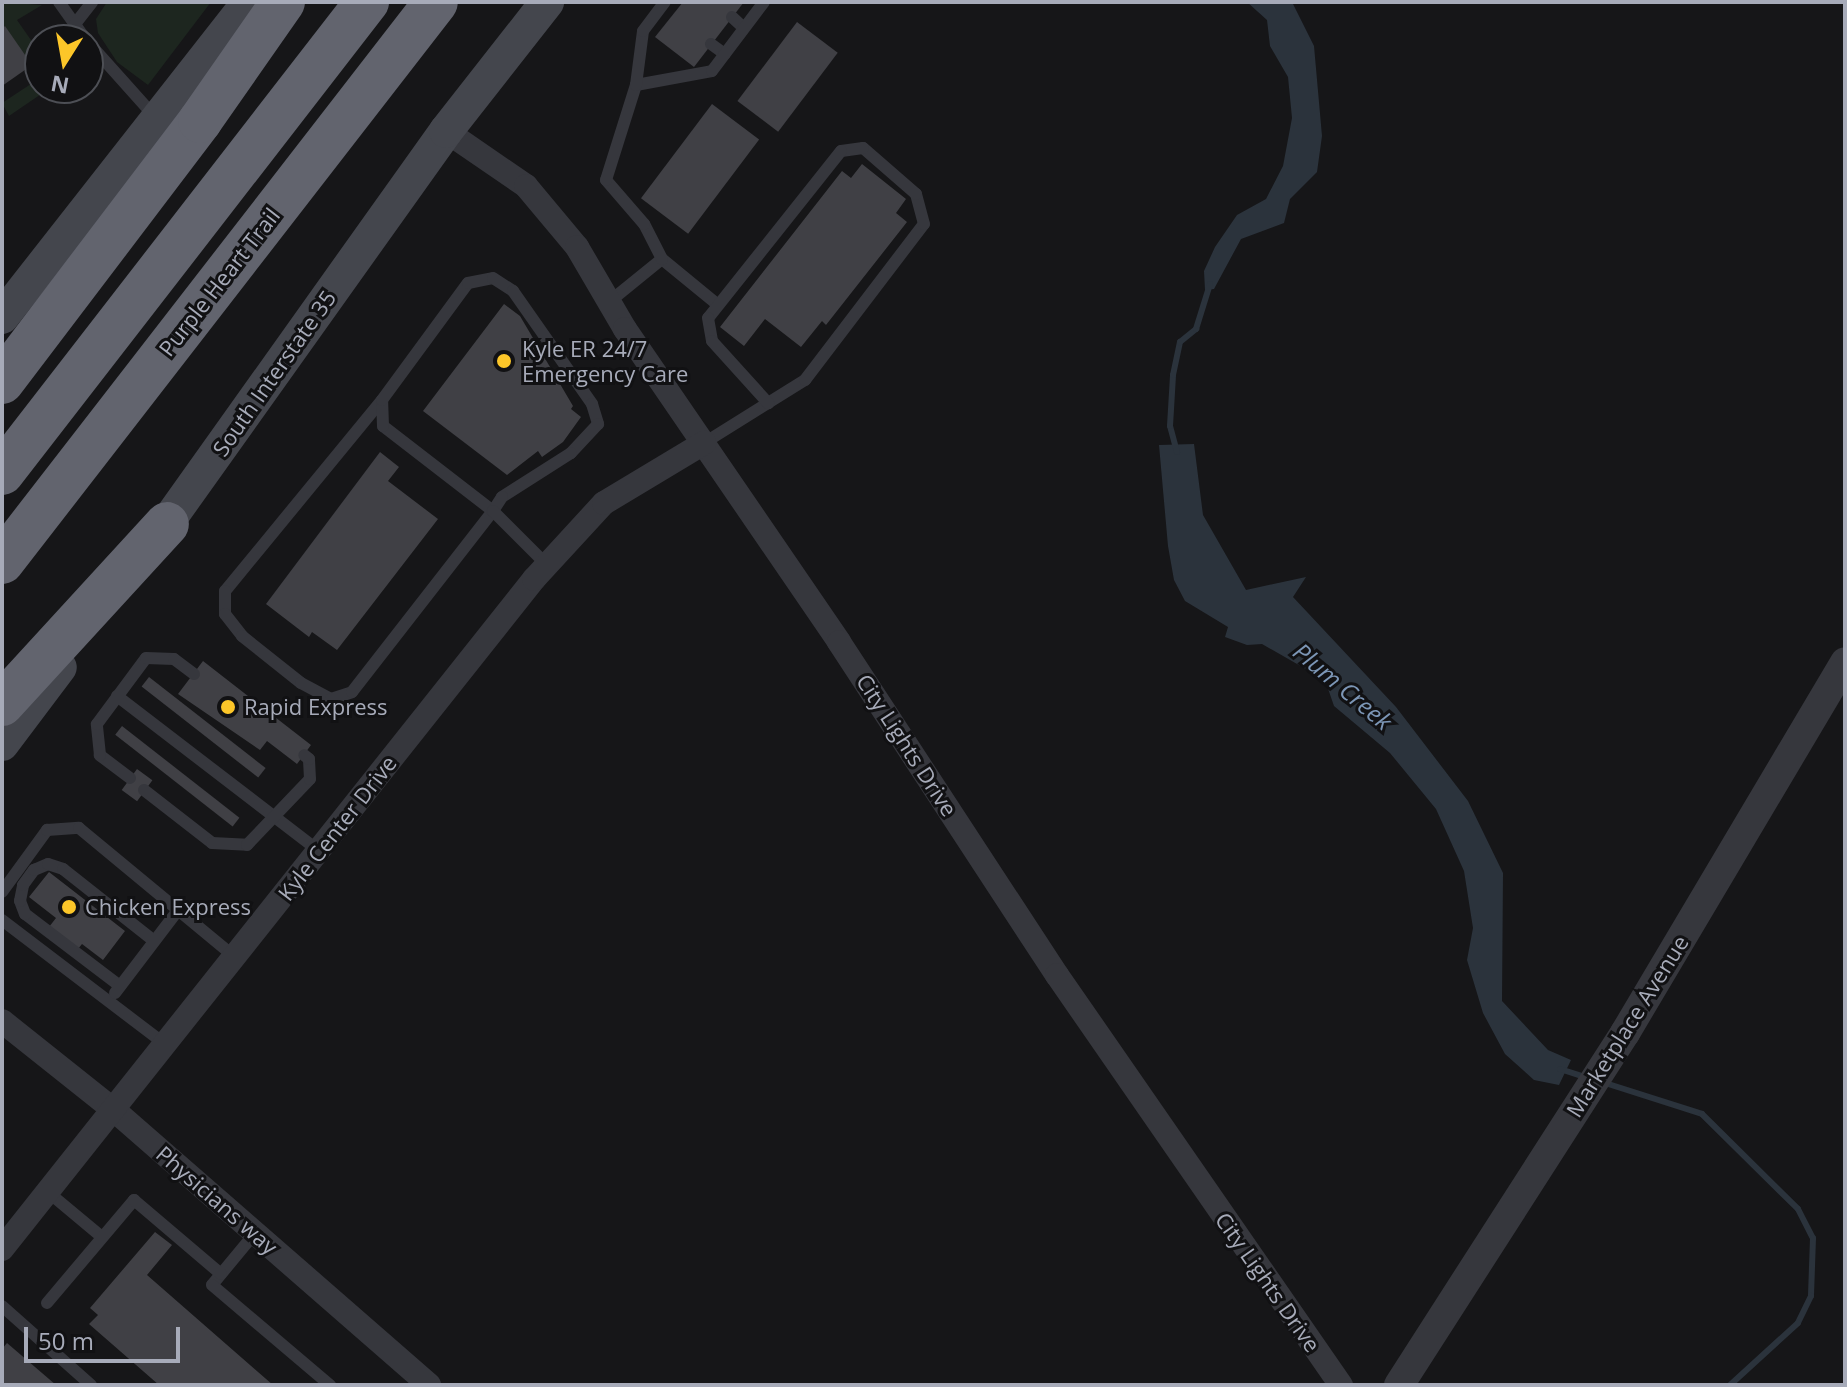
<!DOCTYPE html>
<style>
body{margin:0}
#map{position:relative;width:1847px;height:1387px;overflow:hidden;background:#161618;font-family:"Open Sans",sans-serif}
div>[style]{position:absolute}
.green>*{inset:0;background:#1d261f}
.water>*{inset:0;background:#2b333c}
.stream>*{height:6px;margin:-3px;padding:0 3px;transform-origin:3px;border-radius:3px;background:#2b333c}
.building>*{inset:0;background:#404045;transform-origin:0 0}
.service>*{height:12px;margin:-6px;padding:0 6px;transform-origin:6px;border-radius:6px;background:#36373d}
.minor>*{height:24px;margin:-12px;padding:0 12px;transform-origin:12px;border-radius:12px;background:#36373d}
.tertiary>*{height:30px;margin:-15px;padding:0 15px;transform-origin:15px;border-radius:15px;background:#36373d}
.secondary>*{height:34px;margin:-17px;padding:0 17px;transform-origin:17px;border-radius:17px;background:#44464d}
.motorway>*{height:44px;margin:-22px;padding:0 22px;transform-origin:22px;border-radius:22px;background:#62646e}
.dots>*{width:22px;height:22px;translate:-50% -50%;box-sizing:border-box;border:4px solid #111113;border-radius:50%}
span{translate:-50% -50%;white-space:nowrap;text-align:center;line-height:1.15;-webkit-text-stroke:6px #111113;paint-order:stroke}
.street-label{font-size:22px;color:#a7abb9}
.poi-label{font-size:22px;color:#a7abb9}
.left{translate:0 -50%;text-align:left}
.water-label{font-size:24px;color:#7c96b6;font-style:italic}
.frame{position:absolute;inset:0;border:4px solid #a7abb9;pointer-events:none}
.north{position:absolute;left:24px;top:24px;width:80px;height:80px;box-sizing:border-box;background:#111113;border:2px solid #4d4f55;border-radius:50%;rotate:191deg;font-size:22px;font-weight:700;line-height:32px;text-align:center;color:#a7abb9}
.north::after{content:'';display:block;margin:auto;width:28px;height:36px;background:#fcc629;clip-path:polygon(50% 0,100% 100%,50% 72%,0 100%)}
.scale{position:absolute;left:24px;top:1327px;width:156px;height:36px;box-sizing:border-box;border:4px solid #a7abb9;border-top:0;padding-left:10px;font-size:24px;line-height:28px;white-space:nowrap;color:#a7abb9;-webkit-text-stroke:6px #111113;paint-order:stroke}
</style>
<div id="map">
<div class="green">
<i style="clip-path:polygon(2px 2px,42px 5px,17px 20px,40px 53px,40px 76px,2px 29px)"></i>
<i style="clip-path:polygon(107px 2px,211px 2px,148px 85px,117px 62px,98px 33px,96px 19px)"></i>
<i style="clip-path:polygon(40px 78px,40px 88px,50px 88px,9px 116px,2px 103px)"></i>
</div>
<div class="water">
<i style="clip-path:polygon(1247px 2px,1292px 2px,1314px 46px,1322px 136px,1317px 172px,1290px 199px,1284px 223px,1241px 239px,1214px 289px,1205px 290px,1204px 271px,1215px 247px,1237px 215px,1266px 199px,1283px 166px,1292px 118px,1288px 77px,1270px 46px,1267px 20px)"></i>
<i style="clip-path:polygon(1194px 444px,1203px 515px,1246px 590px,1306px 577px,1293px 597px,1396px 707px,1468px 801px,1503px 873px,1502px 1001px,1548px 1050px,1571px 1060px,1559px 1085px,1534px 1080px,1505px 1054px,1483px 1013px,1467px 960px,1473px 928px,1464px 871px,1436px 809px,1390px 753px,1334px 706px,1325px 680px,1262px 644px,1247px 645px,1225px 637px,1228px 627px,1185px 601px,1174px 580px,1168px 546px,1159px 445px)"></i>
</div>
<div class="stream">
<i style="left:1177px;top:452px;width:27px;rotate:-105deg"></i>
<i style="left:1170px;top:426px;width:51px;rotate:-86.6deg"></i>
<i style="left:1173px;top:375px;width:34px;rotate:-78deg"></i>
<i style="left:1180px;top:342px;width:21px;rotate:-39deg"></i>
<i style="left:1196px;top:329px;width:47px;rotate:-72.7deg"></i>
<i style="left:1560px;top:1069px;width:29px;rotate:18deg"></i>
<i style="left:1602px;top:1082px;width:105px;rotate:17.7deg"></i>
<i style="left:1702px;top:1114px;width:135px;rotate:44.7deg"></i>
<i style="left:1798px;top:1209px;width:33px;rotate:63deg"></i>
<i style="left:1813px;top:1238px;width:58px;rotate:92deg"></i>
<i style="left:1811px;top:1296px;width:30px;rotate:116deg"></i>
<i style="left:1798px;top:1323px;width:92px;rotate:137.6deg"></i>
</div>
<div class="building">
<i style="clip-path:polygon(683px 2px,744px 2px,694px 67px,655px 37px)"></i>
<i style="left:797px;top:22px;width:51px;height:99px;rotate:37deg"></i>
<i style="clip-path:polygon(5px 26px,32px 65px,2px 86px,2px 29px)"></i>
<i style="left:712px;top:104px;width:59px;height:118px;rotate:37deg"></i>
<i style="clip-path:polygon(862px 164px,906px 199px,896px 213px,907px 222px,826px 325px,822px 321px,801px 347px,765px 319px,744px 346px,720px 327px,842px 171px,851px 178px)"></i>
<i style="clip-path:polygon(504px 304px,520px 316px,573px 406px,571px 409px,581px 417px,563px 442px,542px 457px,538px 451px,507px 475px,423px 411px)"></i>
<i style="clip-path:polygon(380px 452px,399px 467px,388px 481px,438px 519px,337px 650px,312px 632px,309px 637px,266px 604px)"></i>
<i style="clip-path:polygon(203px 661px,311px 745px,297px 764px,267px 741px,260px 750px,178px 694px)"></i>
<i style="left:149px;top:677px;width:148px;height:12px;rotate:38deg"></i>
<i style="left:122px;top:726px;width:149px;height:11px;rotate:38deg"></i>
<i style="left:137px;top:769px;width:19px;height:26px;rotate:36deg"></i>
<i style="clip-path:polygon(49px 872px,125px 931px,103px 960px,82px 944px,78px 949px,49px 927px,56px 918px,29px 897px)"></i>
<i style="clip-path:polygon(155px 1232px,172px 1245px,147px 1275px,273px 1385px,159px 1385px,89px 1324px,98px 1315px,90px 1308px)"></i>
<i style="clip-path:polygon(7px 1343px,56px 1385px,2px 1385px,2px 1349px)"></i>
</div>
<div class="service">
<i style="left:59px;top:2px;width:47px;rotate:54.6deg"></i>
<i style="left:732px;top:17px;width:16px;rotate:43deg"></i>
<i style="left:75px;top:24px;width:28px;rotate:-52deg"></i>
<i style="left:88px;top:42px;width:101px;rotate:48.2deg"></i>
<i style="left:711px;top:44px;width:17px;rotate:36deg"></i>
<i style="left:636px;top:85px;width:77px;rotate:-10.4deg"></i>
<i style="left:712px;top:71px;width:86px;rotate:-53deg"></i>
<i style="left:662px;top:259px;width:72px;rotate:39.4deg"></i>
<i style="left:609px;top:302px;width:68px;rotate:-39.1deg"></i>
<i style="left:662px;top:259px;width:39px;rotate:-117deg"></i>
<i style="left:644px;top:224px;width:58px;rotate:-130.8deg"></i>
<i style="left:606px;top:180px;width:100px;rotate:-72.5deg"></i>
<i style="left:636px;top:85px;width:54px;rotate:-82.6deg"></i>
<i style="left:643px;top:31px;width:36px;rotate:-53deg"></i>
<i style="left:382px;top:400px;width:247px;rotate:129.4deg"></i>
<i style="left:225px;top:591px;width:23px;rotate:90deg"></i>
<i style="left:225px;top:614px;width:28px;rotate:52deg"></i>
<i style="left:242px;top:636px;width:75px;rotate:38.5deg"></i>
<i style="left:301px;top:683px;width:34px;rotate:28deg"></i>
<i style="left:331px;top:699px;width:22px;rotate:-18deg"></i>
<i style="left:352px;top:692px;width:229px;rotate:-52.1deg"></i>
<i style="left:493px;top:511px;width:139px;rotate:-142.3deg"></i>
<i style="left:383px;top:426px;width:26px;rotate:-92deg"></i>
<i style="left:382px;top:400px;width:145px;rotate:-53.7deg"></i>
<i style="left:468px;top:283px;width:25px;rotate:-11deg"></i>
<i style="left:493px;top:278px;width:24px;rotate:33deg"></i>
<i style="left:513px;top:291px;width:138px;rotate:55deg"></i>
<i style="left:592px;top:404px;width:21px;rotate:73deg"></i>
<i style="left:598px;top:424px;width:40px;rotate:133deg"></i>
<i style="left:571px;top:453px;width:82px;rotate:147.5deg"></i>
<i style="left:502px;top:497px;width:17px;rotate:123deg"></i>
<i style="left:493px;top:511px;width:76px;rotate:45deg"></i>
<i style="left:704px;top:443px;width:75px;rotate:-32deg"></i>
<i style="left:768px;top:403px;width:44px;rotate:-31.9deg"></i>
<i style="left:805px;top:380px;width:196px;rotate:-52.7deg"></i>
<i style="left:924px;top:224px;width:31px;rotate:-105deg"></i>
<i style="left:916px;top:194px;width:70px;rotate:-139deg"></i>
<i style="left:863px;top:148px;width:22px;rotate:172deg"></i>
<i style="left:841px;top:151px;width:213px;rotate:128.5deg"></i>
<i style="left:708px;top:318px;width:23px;rotate:80deg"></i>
<i style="left:712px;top:341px;width:84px;rotate:47.9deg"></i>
<i style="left:117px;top:696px;width:255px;rotate:37.5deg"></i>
<i style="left:130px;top:778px;width:38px;rotate:-143deg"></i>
<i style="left:100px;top:755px;width:31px;rotate:-96deg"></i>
<i style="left:97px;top:724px;width:82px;rotate:-53.4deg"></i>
<i style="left:146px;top:658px;width:28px;rotate:2deg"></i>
<i style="left:174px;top:659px;width:25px;rotate:37deg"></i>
<i style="left:144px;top:790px;width:86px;rotate:37.9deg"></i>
<i style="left:212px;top:843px;width:35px;rotate:3deg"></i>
<i style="left:247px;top:845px;width:91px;rotate:-46.3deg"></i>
<i style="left:310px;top:779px;width:20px;rotate:-93deg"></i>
<i style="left:309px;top:759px;width:6px;rotate:-141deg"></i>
<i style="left:2px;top:892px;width:77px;rotate:-54deg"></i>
<i style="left:47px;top:830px;width:32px;rotate:-4deg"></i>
<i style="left:79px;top:828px;width:202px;rotate:39.6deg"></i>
<i style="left:2px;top:920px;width:206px;rotate:37.3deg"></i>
<i style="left:120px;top:986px;width:119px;rotate:-142.8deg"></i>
<i style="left:25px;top:914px;width:14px;rotate:-111deg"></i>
<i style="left:20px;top:901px;width:16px;rotate:-79deg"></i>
<i style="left:23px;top:885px;width:19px;rotate:-54deg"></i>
<i style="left:34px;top:870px;width:15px;rotate:-23deg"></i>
<i style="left:48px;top:864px;width:16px;rotate:18deg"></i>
<i style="left:63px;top:869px;width:115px;rotate:38.3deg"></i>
<i style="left:115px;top:993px;width:101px;rotate:-52.7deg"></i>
<i style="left:48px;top:1192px;width:70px;rotate:39.8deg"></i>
<i style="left:255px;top:1233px;width:67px;rotate:129.6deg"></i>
<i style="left:212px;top:1285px;width:155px;rotate:40.3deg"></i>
<i style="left:47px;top:1303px;width:135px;rotate:-49.8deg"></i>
<i style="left:134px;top:1200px;width:114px;rotate:40.4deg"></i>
<i style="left:2px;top:1306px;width:119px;rotate:41.6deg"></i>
</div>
<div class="minor">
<i style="left:446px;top:131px;width:97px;rotate:34.5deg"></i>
<i style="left:526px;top:186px;width:80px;rotate:50.1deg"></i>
<i style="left:577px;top:247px;width:95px;rotate:59.7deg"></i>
<i style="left:625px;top:329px;width:379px;rotate:55.6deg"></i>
<i style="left:839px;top:642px;width:398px;rotate:56.8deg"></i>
<i style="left:1057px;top:975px;width:499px;rotate:55.3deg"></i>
<i style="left:2px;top:1021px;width:143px;rotate:38.5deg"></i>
<i style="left:114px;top:1110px;width:418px;rotate:41.1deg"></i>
<i style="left:2px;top:1249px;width:856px;rotate:-51.55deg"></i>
<i style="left:534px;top:579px;width:103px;rotate:-47.4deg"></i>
<i style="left:604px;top:503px;width:117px;rotate:-31deg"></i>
</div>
<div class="tertiary">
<i style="left:1399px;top:1385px;width:418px;rotate:-57.3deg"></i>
<i style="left:1625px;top:1033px;width:431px;rotate:-59.3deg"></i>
</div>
<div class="secondary">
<i style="left:2px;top:317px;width:400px;rotate:-51.9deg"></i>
<i style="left:151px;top:545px;width:508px;rotate:-54.53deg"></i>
<i style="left:446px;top:131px;width:164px;rotate:-51.9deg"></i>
<i style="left:2px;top:744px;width:96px;rotate:-53deg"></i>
</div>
<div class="motorway">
<i style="left:2px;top:382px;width:328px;rotate:-52.8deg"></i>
<i style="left:200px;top:121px;width:145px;rotate:-55.1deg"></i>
<i style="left:2px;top:473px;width:596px;rotate:-52.23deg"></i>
<i style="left:2px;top:562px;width:708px;rotate:-52.22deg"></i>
<i style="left:2px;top:704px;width:244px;rotate:-47.5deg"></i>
</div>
<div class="dots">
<i style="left:504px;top:361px;background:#fcc629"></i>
<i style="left:228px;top:707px;background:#fcc629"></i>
<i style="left:69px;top:907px;background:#fcc629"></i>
</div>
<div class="street-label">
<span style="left:219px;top:282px;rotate:-52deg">Purple Heart Trail</span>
<span style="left:274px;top:373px;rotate:-55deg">South Interstate 35</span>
<span style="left:907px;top:745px;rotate:57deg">City Lights Drive</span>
<span style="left:337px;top:828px;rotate:-52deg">Kyle Center Drive</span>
<span style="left:1627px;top:1026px;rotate:-58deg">Marketplace Avenue</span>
<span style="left:217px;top:1200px;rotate:41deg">Physicians way</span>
<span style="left:1268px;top:1282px;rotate:55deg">City Lights Drive</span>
</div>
<div class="poi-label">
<span class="left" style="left:522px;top:361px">Kyle ER 24/7<br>Emergency Care</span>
<span class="left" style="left:244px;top:707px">Rapid Express</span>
<span class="left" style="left:85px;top:907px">Chicken Express</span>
</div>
<div class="water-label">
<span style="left:1343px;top:686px;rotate:40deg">Plum Creek</span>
</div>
<div class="frame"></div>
<div class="north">N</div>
<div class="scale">50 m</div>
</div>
